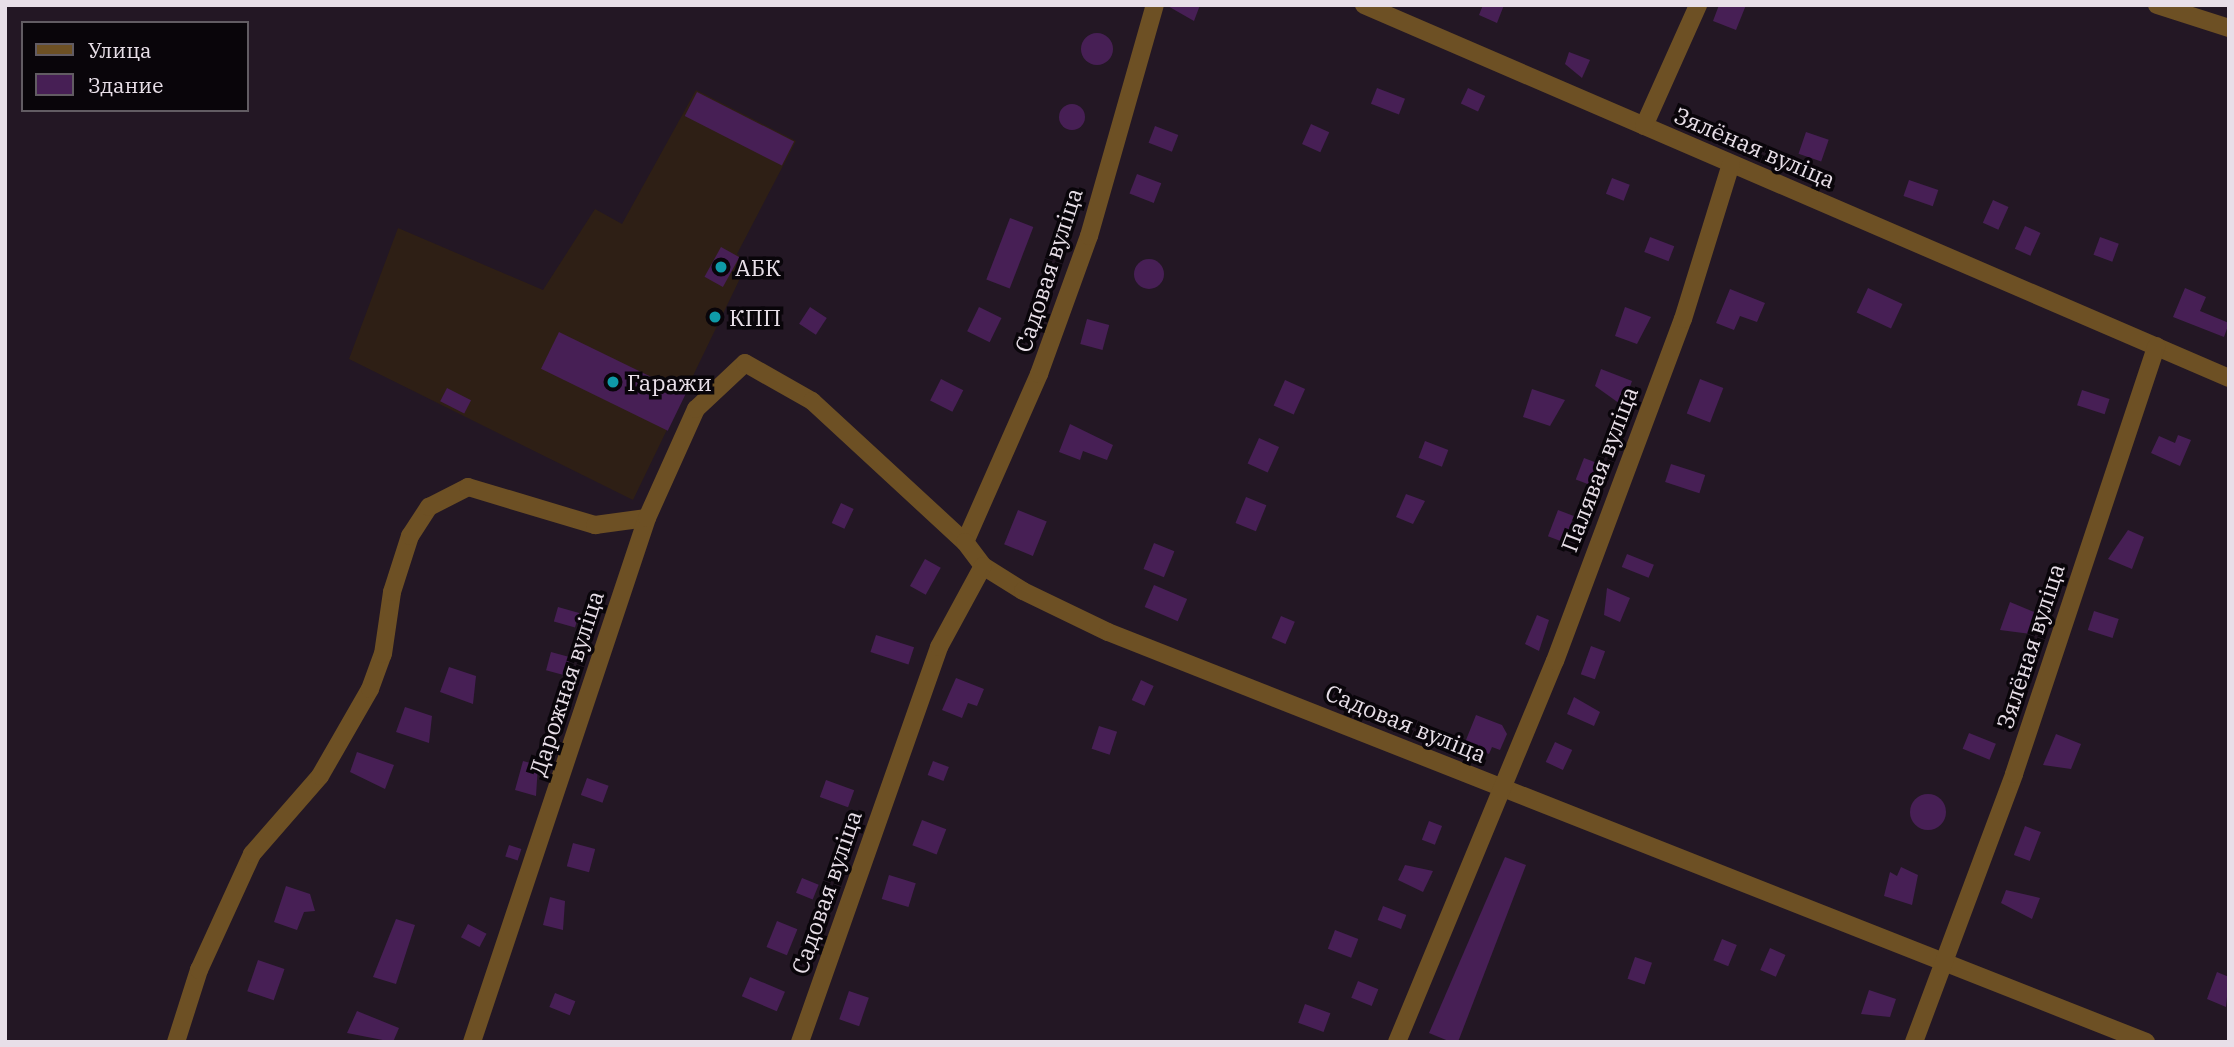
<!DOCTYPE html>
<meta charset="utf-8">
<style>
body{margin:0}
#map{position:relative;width:2234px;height:1047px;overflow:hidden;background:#231724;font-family:"IBM Plex Serif",serif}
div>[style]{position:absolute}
.industrial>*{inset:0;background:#2e1f15}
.building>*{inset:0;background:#471f55;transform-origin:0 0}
.round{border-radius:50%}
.minor>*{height:18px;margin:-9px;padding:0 9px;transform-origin:9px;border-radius:9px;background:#6d5024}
.dots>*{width:19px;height:19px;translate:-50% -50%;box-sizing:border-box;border:4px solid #09050a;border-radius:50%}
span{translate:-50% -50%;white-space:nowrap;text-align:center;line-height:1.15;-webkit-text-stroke:7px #09050a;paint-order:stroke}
.street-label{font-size:23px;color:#e8dfe8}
.poi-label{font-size:23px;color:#e8dfe8}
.left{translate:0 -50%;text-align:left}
.frame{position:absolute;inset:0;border:7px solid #e8dfe8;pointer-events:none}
.legend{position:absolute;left:21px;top:21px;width:228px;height:91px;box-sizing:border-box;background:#09050a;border:2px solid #625c63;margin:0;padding:9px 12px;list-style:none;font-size:21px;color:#e8dfe8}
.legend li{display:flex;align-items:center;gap:14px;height:35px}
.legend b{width:35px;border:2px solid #625c63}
</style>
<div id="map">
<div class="industrial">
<i style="clip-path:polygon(696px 90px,796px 141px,737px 254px,747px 264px,633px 500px,349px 359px,398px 228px,543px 290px,595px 209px,622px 224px)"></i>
</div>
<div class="building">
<i style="clip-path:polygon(1166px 5px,1200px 5px,1194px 21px)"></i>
<i style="clip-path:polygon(1483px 5px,1504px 5px,1497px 23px,1479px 15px)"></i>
<i style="clip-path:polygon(1719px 5px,1746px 5px,1736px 30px,1713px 21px)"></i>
<i class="round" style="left:1081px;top:33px;width:32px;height:32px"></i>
<i style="clip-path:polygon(1569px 52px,1590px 60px,1582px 78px,1565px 64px)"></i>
<i style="left:1377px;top:88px;width:30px;height:17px;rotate:21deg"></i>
<i style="left:1468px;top:88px;width:19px;height:17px;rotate:25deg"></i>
<i style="left:697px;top:92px;width:109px;height:27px;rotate:27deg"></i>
<i class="round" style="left:1059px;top:104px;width:26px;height:26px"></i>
<i style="left:1311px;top:124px;width:20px;height:22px;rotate:24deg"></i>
<i style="left:1155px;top:126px;width:25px;height:18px;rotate:21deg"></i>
<i style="left:1806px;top:132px;width:24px;height:23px;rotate:19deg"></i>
<i style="left:1137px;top:174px;width:26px;height:21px;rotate:21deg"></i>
<i style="left:1612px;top:178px;width:19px;height:17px;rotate:21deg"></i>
<i style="left:1909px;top:180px;width:31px;height:17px;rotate:19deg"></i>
<i style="left:1993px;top:200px;width:17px;height:25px;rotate:24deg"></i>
<i style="left:1010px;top:218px;width:25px;height:66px;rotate:21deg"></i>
<i style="left:2025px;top:226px;width:17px;height:25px;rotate:24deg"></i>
<i style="left:1650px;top:237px;width:26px;height:16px;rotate:21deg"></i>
<i style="left:2100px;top:237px;width:20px;height:19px;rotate:20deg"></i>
<i style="left:721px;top:247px;width:21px;height:34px;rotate:29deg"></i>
<i class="round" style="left:1134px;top:259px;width:30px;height:30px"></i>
<i style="left:1868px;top:288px;width:38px;height:27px;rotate:25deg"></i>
<i style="clip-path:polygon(2185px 288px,2206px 297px,2200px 311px,2229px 323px,2224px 337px,2173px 317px)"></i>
<i style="clip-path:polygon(1730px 289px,1765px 303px,1757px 322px,1740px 316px,1734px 330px,1716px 323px)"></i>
<i style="left:810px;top:307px;width:20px;height:20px;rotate:33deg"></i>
<i style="left:979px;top:307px;width:25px;height:27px;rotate:26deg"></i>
<i style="clip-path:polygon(1625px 307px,1651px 317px,1637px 344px,1615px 336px)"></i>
<i style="left:1087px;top:319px;width:23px;height:26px;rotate:15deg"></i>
<i style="left:559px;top:332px;width:141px;height:41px;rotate:26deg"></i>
<i style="clip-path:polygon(1601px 369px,1632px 381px,1623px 406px,1595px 386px)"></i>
<i style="left:941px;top:379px;width:25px;height:24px;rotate:27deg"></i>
<i style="left:1700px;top:379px;width:25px;height:37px;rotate:21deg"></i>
<i style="left:1285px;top:380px;width:22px;height:28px;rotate:24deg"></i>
<i style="left:447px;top:388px;width:27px;height:15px;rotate:27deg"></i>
<i style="clip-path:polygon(1532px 389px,1565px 400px,1550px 426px,1523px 417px)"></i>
<i style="left:2082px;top:390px;width:29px;height:16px;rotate:18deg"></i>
<i style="clip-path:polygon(1070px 424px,1113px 445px,1107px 460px,1083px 451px,1080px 460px,1059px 452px)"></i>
<i style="clip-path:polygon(2178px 435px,2191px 440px,2180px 466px,2151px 453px,2159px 436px,2175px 443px)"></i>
<i style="left:1259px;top:438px;width:22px;height:28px;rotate:24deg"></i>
<i style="left:1425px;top:441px;width:25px;height:18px;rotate:21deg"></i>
<i style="left:1584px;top:458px;width:17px;height:23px;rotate:21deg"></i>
<i style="left:1671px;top:464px;width:36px;height:19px;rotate:18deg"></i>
<i style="clip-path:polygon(1406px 494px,1425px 501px,1413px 524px,1396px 517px)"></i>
<i style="left:1246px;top:497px;width:22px;height:28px;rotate:22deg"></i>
<i style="left:841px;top:503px;width:14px;height:22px;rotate:25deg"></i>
<i style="left:1018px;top:510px;width:31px;height:37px;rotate:22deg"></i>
<i style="left:1558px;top:510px;width:17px;height:28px;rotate:21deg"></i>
<i style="clip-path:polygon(2128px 530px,2144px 537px,2132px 569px,2108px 559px)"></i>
<i style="left:1154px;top:543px;width:22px;height:28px;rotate:22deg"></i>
<i style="left:1627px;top:554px;width:29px;height:14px;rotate:22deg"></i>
<i style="left:925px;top:559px;width:18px;height:31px;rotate:29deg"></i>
<i style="left:1154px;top:585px;width:36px;height:24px;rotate:23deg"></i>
<i style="clip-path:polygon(1607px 588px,1630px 598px,1620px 622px,1604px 615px)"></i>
<i style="clip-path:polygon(2010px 602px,2039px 614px,2031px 634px,2000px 630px)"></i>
<i style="left:558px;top:607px;width:22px;height:15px;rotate:16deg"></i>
<i style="left:2094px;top:611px;width:26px;height:20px;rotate:18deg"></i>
<i style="clip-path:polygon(1537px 615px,1549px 620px,1539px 651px,1525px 644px)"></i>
<i style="left:1281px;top:616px;width:15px;height:24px;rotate:23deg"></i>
<i style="left:876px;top:635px;width:40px;height:18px;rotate:18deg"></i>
<i style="left:1591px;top:646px;width:15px;height:30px;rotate:20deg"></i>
<i style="left:551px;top:652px;width:20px;height:19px;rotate:15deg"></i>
<i style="clip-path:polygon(449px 667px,476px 676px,473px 704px,440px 692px)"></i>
<i style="clip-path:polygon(956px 678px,984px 689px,977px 706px,968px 703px,962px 718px,942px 710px)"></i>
<i style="left:1141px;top:680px;width:14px;height:22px;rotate:25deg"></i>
<i style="clip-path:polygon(1574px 697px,1600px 712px,1594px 726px,1567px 714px)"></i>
<i style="clip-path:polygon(405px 707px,432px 716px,429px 743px,396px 732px)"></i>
<i style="clip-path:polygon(1476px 715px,1502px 725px,1507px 734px,1500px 750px,1492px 747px,1489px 754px,1464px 745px)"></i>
<i style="left:1099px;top:726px;width:19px;height:24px;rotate:18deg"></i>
<i style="left:1969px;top:733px;width:29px;height:17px;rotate:22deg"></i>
<i style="clip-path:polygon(2056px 734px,2081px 744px,2071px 769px,2043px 765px)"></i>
<i style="left:1555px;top:742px;width:19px;height:22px;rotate:25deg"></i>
<i style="clip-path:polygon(357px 752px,394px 765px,385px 789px,350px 772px)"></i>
<i style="clip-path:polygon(523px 761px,538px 765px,536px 796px,515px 790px)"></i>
<i style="left:933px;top:761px;width:17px;height:15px;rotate:21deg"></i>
<i style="left:587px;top:778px;width:23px;height:18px;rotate:20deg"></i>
<i style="left:826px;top:780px;width:30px;height:18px;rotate:20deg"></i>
<i class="round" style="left:1910px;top:794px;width:36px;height:36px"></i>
<i style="left:922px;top:820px;width:26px;height:27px;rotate:21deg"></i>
<i style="left:1429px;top:821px;width:14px;height:20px;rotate:21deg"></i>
<i style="left:2025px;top:826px;width:17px;height:31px;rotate:21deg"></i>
<i style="left:573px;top:843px;width:23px;height:24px;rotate:15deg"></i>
<i style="left:509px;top:845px;width:13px;height:12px;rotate:18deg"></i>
<i style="clip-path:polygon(1505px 857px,1526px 865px,1458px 1042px,1451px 1042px,1429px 1033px)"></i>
<i style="clip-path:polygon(1405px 865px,1433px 871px,1423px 892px,1398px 880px)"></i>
<i style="clip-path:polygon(1901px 867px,1918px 875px,1912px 905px,1884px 896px,1890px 872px,1897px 876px)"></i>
<i style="left:889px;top:875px;width:28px;height:25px;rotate:17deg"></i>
<i style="left:802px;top:878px;width:18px;height:16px;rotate:22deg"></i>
<i style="clip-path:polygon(286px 886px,310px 894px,315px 911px,304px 912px,297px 930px,274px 922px)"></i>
<i style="clip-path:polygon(2006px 890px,2040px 898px,2032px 919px,2001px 903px)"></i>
<i style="clip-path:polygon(550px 897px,565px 901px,563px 930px,543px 925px)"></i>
<i style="left:1383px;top:906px;width:25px;height:15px;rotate:21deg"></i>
<i style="clip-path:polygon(396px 919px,415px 925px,396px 984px,373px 977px)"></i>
<i style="left:777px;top:921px;width:22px;height:28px;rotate:22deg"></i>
<i style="left:468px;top:924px;width:21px;height:15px;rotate:28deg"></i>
<i style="left:1335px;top:930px;width:25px;height:20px;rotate:21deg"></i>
<i style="left:1722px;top:939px;width:16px;height:23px;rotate:22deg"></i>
<i style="left:1770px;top:948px;width:17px;height:24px;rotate:24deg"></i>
<i style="left:1635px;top:957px;width:18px;height:23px;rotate:19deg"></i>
<i style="left:258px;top:960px;width:28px;height:33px;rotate:19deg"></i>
<i style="clip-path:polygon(2217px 972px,2229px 977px,2226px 1007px,2207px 999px)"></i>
<i style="left:750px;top:977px;width:38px;height:21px;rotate:23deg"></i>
<i style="left:1358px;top:981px;width:22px;height:18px;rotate:22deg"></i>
<i style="clip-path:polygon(1869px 990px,1896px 999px,1890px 1017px,1861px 1014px)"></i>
<i style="left:849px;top:991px;width:21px;height:30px;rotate:19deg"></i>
<i style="left:555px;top:993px;width:22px;height:15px;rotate:22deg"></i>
<i style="left:1305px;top:1004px;width:27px;height:20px;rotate:20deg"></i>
<i style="clip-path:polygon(357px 1011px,399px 1028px,393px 1042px,347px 1033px)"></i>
</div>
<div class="minor">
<i style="left:1364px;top:5px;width:942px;rotate:23.33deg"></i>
<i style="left:2157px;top:5px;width:76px;rotate:17.7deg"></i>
<i style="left:1644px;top:126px;width:133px;rotate:-65.9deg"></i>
<i style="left:965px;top:542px;width:184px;rotate:-66.2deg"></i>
<i style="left:1039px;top:374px;width:147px;rotate:-70.1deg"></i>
<i style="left:1089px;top:236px;width:240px;rotate:-74.1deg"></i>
<i style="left:176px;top:1042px;width:76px;rotate:-72.3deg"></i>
<i style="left:199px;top:970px;width:128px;rotate:-65.4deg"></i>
<i style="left:252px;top:854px;width:103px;rotate:-48.9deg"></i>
<i style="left:320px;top:776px;width:100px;rotate:-60.1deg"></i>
<i style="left:370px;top:689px;width:37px;rotate:-70deg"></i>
<i style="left:383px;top:654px;width:63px;rotate:-81.7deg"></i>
<i style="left:392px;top:592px;width:59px;rotate:-72.2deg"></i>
<i style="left:410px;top:536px;width:35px;rotate:-57deg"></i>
<i style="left:429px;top:507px;width:44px;rotate:-27.1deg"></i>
<i style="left:468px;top:487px;width:133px;rotate:16.7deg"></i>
<i style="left:595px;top:525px;width:52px;rotate:-7.7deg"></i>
<i style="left:472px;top:1042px;width:552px;rotate:-71.53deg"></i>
<i style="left:647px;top:518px;width:120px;rotate:-65.8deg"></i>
<i style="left:696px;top:409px;width:67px;rotate:-43.2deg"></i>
<i style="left:745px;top:363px;width:77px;rotate:29.6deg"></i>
<i style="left:812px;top:401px;width:208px;rotate:42.7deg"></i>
<i style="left:965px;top:542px;width:30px;rotate:53deg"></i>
<i style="left:983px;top:566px;width:47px;rotate:32deg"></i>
<i style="left:1023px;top:591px;width:94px;rotate:25.8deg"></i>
<i style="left:1108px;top:632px;width:1116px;rotate:21.55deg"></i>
<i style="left:800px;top:1042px;width:419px;rotate:-70.6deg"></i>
<i style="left:939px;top:647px;width:92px;rotate:-61.5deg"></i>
<i style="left:1397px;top:1042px;width:412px;rotate:-67.5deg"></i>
<i style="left:1555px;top:661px;width:365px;rotate:-69.5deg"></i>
<i style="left:1683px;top:319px;width:162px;rotate:-72.8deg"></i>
<i style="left:1914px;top:1042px;width:286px;rotate:-69.5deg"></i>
<i style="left:2014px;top:774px;width:451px;rotate:-71.6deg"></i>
</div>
<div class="dots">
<i style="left:721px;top:267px;background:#0f9aa8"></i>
<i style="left:715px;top:317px;background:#0f9aa8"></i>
<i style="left:613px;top:382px;background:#0f9aa8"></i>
</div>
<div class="street-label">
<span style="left:1755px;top:147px;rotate:23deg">Зялёная вуліца</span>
<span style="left:1048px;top:270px;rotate:-72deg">Садовая вуліца</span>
<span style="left:1599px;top:469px;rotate:-69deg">Палявая вуліца</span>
<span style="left:2030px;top:646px;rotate:-72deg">Зялёная вуліца</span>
<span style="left:566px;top:683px;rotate:-72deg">Дарожная вуліца</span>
<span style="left:1406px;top:723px;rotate:22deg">Садовая вуліца</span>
<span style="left:826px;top:892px;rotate:-71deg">Садовая вуліца</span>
</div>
<div class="poi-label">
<span class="left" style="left:735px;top:267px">АБК</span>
<span class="left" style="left:729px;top:317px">КПП</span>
<span class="left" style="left:627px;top:382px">Гаражи</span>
</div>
<div class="frame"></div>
<ul class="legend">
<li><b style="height:9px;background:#6d5024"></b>Улица</li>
<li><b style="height:19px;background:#471f55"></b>Здание</li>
</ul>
</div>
